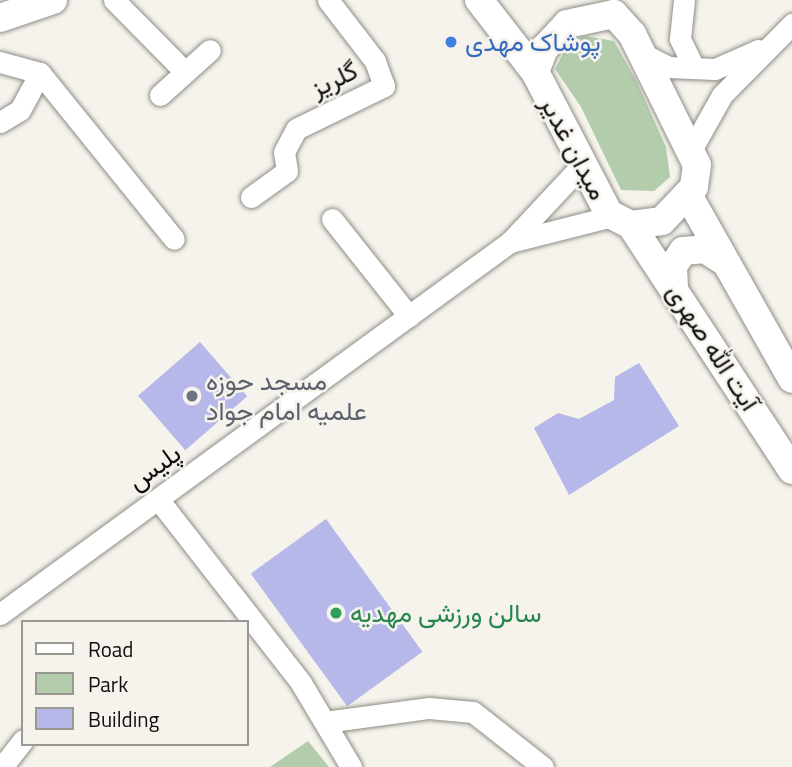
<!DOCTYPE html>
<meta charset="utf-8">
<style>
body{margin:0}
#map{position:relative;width:792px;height:767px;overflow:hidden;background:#f5f3ec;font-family:"Titillium Web",Vazirmatn,sans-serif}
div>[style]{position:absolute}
.green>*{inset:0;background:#b2ccac}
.building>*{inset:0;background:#b5b8e9;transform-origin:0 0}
.roads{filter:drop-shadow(0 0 2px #8e8d86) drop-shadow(0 0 2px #8e8d86)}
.minor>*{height:21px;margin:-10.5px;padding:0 10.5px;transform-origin:10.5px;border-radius:10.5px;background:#fff}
.major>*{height:28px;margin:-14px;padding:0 14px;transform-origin:14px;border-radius:14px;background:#fff}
.dots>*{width:19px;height:19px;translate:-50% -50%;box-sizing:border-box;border:4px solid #f5f3ec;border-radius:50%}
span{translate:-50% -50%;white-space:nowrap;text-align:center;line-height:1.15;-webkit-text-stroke:5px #f5f3ec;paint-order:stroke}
.shop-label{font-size:26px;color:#366cbe}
.left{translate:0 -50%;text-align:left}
.street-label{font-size:26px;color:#0f0f0d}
.worship-label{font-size:26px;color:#5b616d}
.leisure-label{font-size:26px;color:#27864d}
.legend{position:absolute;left:21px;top:620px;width:228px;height:126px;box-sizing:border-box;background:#f5f3ec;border:2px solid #999893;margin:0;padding:9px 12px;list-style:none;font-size:21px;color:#0f0f0d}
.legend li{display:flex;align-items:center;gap:14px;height:35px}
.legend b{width:35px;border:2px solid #999893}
</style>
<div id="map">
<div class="green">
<i style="clip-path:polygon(585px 36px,614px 41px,637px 82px,666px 147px,670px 177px,654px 191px,621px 190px,581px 107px,555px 69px,570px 41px)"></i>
<i style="clip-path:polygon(308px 741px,329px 767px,270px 767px)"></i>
</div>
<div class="building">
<i style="left:200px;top:342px;width:72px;height:82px;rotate:49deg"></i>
<i style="clip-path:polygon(639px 363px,679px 426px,569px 495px,534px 428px,558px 413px,579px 419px,614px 400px,615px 377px)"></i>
<i style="left:326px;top:519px;width:164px;height:93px;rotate:54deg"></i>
</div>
<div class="roads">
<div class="minor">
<i style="left:114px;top:0;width:101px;rotate:45.4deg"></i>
<i style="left:684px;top:0;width:39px;rotate:96deg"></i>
<i style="left:680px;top:39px;width:32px;rotate:64deg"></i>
<i style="left:641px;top:53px;width:30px;rotate:27deg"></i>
<i style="left:668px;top:67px;width:47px;rotate:2.4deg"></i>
<i style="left:715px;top:69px;width:47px;rotate:-23.8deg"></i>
<i style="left:0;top:62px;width:41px;rotate:15.4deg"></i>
<i style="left:40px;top:73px;width:213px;rotate:51.1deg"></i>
<i style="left:160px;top:95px;width:67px;rotate:-42deg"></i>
<i style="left:0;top:122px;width:23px;rotate:-31deg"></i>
<i style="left:20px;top:110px;width:42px;rotate:-61.6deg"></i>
<i style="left:690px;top:152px;width:65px;rotate:-60.7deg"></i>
<i style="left:722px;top:95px;width:100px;rotate:-45.4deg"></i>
<i style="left:251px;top:197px;width:44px;rotate:-35.8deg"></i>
<i style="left:287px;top:171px;width:19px;rotate:-99deg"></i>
<i style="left:284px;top:152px;width:26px;rotate:-62deg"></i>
<i style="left:296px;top:129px;width:98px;rotate:-26deg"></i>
<i style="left:384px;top:86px;width:27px;rotate:-110deg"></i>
<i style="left:375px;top:61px;width:77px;rotate:-127.6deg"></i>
<i style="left:332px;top:219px;width:124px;rotate:51.6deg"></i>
<i style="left:510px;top:242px;width:106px;rotate:-14.2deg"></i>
<i style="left:158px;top:499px;width:233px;rotate:52.1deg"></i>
<i style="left:301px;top:683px;width:98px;rotate:59.2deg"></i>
<i style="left:0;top:614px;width:631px;rotate:-36.11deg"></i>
<i style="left:510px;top:242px;width:105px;rotate:-46.9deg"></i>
<i style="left:325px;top:722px;width:105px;rotate:-7.7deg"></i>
<i style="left:429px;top:708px;width:44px;rotate:5.2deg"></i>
<i style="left:473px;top:712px;width:89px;rotate:38.2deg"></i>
<i style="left:2px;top:767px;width:34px;rotate:-52deg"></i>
</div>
<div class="major">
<i style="left:479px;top:0;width:91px;rotate:52.1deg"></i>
<i style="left:614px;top:14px;width:27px;rotate:48deg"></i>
<i style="left:632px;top:34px;width:146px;rotate:63.6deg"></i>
<i style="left:697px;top:165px;width:22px;rotate:98deg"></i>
<i style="left:694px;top:187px;width:47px;rotate:133.3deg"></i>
<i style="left:662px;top:221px;width:31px;rotate:173deg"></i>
<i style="left:631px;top:225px;width:25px;rotate:-153deg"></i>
<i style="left:609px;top:214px;width:160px;rotate:-117.5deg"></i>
<i style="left:535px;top:72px;width:25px;rotate:-69deg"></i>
<i style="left:544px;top:49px;width:34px;rotate:-47deg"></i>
<i style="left:567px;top:24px;width:48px;rotate:-12deg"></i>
<i style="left:0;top:18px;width:56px;rotate:-18.8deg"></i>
<i style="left:688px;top:195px;width:211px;rotate:60.5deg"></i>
<i style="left:631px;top:225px;width:293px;rotate:56.7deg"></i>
<i style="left:674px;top:287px;width:21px;rotate:-93deg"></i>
<i style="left:673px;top:266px;width:18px;rotate:-56deg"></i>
<i style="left:683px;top:251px;width:22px;rotate:-5deg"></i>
<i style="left:705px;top:249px;width:24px;rotate:33deg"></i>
</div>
</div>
<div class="dots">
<i style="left:451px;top:42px;background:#3f7fe0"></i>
<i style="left:192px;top:396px;background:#6b7280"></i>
<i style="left:336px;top:613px;background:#2e9e5b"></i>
</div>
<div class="shop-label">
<span class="left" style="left:465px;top:42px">پوشاک مهدی</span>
</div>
<div class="street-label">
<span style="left:334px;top:79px;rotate:-26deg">گلریز</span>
<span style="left:574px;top:148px;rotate:62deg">میدان غدیر</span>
<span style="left:713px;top:347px;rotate:57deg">آیت الله صهری</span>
<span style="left:154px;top:467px;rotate:-36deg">پلیس</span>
</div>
<div class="worship-label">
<span class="left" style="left:206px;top:396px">مسجد حوزه<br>علمیه امام جواد</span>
</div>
<div class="leisure-label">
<span class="left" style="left:350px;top:613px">سالن ورزشی مهدیه</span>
</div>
<ul class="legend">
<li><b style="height:9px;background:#fff"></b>Road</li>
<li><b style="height:19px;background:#b2ccac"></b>Park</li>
<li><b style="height:19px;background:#b5b8e9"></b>Building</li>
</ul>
</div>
